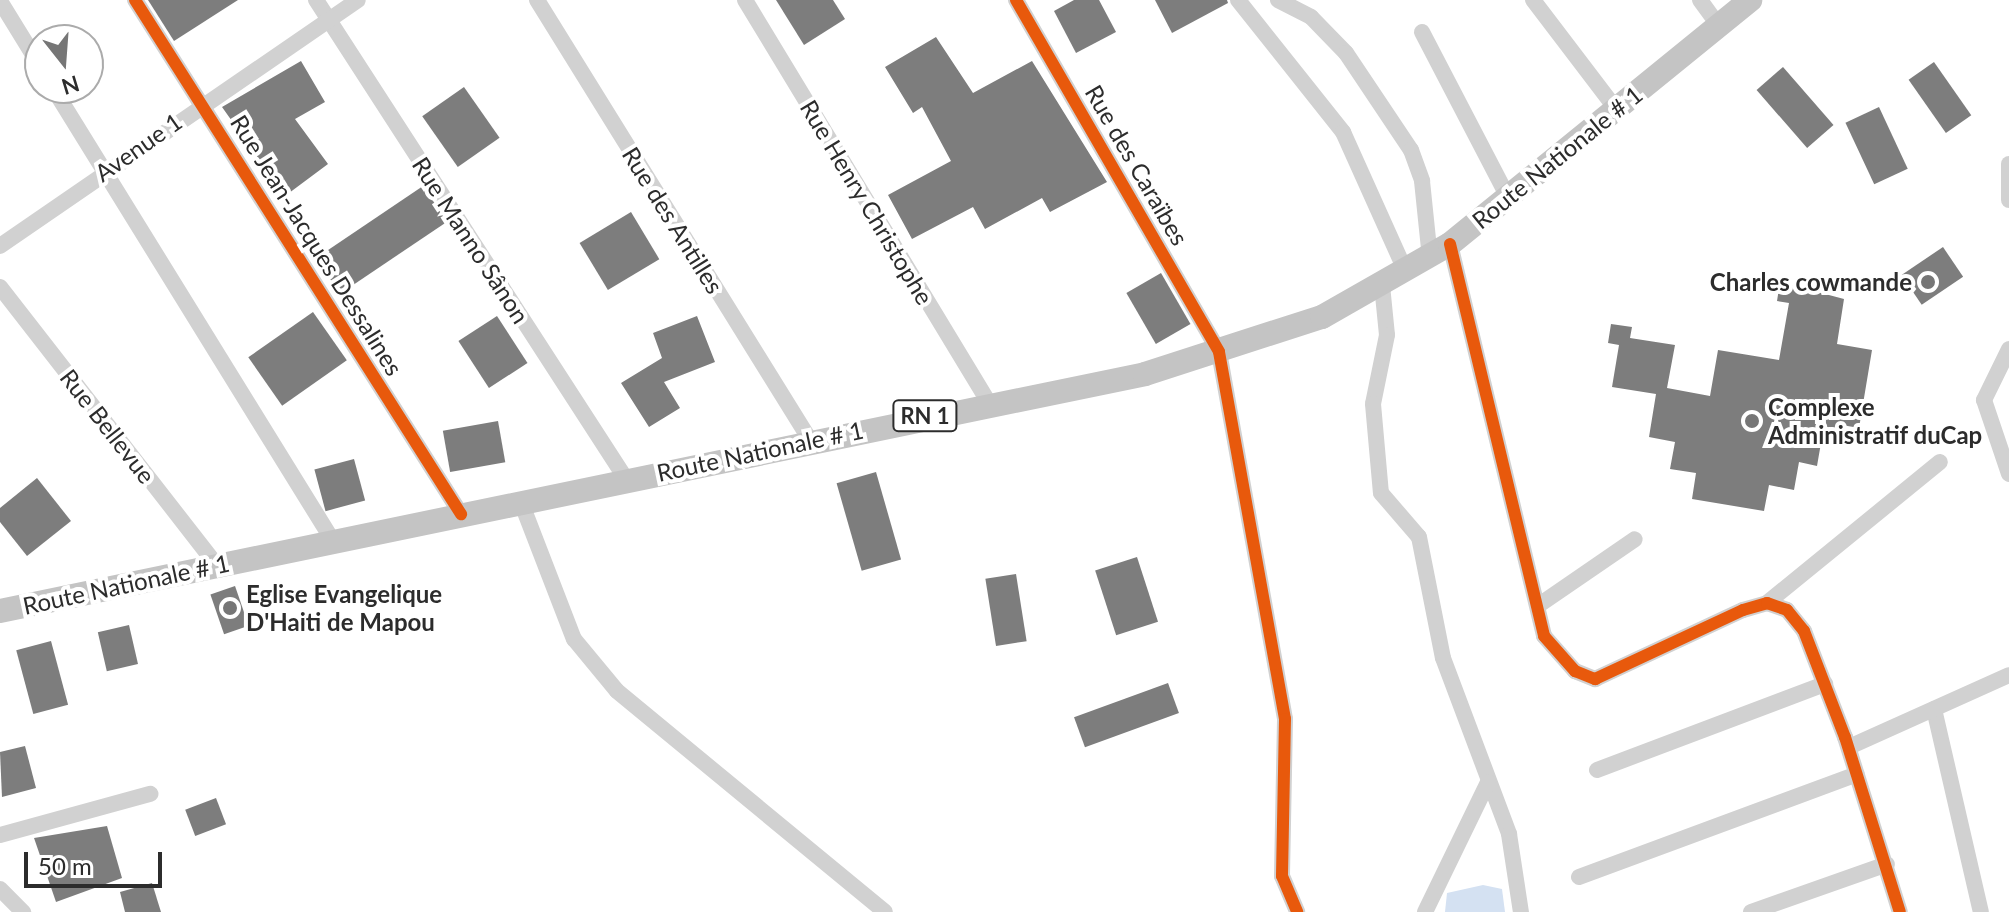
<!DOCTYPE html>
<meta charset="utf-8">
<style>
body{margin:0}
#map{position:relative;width:2009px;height:912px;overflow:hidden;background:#fff;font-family:Lato,sans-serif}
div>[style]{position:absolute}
.water>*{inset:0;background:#d4e1f2}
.building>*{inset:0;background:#7d7d7d;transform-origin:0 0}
.street>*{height:16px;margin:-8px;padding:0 8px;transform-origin:8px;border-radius:8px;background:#d1d1d1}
.primary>*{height:24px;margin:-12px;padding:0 12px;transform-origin:12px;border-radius:12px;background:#c4c4c4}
.cycleway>*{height:12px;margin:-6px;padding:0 6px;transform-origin:6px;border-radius:6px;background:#e8590c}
.dots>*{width:22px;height:22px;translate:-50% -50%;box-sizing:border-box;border:4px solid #fff;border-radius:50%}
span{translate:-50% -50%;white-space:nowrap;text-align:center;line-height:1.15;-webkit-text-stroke:8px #fff;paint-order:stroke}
.shield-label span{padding:2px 6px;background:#fff;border:2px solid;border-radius:6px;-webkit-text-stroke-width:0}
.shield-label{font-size:22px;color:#2c2c2c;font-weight:700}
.street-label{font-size:24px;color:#2c2c2c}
.poi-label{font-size:24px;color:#2c2c2c;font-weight:700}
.right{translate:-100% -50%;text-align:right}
.left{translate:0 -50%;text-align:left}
.north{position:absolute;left:24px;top:24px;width:80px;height:80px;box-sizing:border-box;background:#fff;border:2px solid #ababab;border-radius:50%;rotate:163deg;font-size:22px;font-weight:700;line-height:32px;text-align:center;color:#2c2c2c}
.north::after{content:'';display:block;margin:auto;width:28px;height:36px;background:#767676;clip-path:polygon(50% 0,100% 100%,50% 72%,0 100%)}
.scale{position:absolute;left:24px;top:852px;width:138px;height:36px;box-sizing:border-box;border:4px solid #2c2c2c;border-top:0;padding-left:10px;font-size:24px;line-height:28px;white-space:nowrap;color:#2c2c2c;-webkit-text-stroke:6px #fff;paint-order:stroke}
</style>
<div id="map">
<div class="water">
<i style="clip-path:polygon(1483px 885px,1502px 889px,1505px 912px,1445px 912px,1447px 893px)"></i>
</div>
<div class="building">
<i style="clip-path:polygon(148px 0,238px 0,174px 41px)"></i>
<i style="clip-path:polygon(776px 0,833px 0,845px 19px,804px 45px)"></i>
<i style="clip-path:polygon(1074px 0,1099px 0,1116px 32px,1076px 53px,1054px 11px)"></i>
<i style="clip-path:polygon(1155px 0,1227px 0,1228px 3px,1172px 33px)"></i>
<i style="clip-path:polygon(936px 37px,973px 93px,1032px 61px,1107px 182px,1050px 212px,1042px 198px,985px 229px,973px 207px,912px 239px,888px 195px,951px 161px,922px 107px,913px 113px,885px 67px)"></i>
<i style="clip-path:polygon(301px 61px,325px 102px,295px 119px,328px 164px,285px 196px,222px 107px)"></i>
<i style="left:1934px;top:62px;width:65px;height:31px;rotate:55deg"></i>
<i style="left:1783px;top:67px;width:77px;height:35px;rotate:49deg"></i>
<i style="left:464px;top:87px;width:62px;height:51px;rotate:55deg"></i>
<i style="left:1879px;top:107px;width:68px;height:37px;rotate:65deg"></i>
<i style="left:423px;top:186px;width:43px;height:129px;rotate:56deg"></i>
<i style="left:631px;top:212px;width:55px;height:60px;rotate:59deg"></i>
<i style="left:1943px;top:247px;width:36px;height:50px;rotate:56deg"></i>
<i style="left:1161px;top:273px;width:59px;height:40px;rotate:60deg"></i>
<i style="clip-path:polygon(1780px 282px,1844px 299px,1837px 344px,1872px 350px,1859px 428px,1842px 425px,1838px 446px,1821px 443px,1817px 466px,1799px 462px,1794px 490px,1769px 485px,1764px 511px,1692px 499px,1696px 473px,1670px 469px,1675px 442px,1649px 437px,1656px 394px,1612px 387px,1619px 345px,1608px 343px,1611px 324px,1632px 327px,1630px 338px,1675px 345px,1667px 388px,1710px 396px,1718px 350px,1779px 360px,1789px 303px,1777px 301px)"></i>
<i style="left:313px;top:312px;width:59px;height:79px;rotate:55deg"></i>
<i style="left:497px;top:316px;width:56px;height:46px;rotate:57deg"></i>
<i style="clip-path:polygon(697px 316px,715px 362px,664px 382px,680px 408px,649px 427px,621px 383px,662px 358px,653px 333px)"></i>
<i style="left:498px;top:421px;width:42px;height:56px;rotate:80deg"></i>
<i style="left:354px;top:459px;width:43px;height:41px;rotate:75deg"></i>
<i style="left:876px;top:472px;width:91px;height:41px;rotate:74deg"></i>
<i style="clip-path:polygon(37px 478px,71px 521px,27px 556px,0 522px,0 508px)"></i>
<i style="left:1137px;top:557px;width:68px;height:44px;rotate:72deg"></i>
<i style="left:1016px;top:574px;width:68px;height:31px;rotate:81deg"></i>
<i style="left:235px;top:586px;width:42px;height:26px;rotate:71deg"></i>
<i style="left:129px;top:625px;width:40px;height:32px;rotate:77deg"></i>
<i style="left:51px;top:641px;width:66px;height:36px;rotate:75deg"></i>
<i style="left:1168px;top:683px;width:32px;height:100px;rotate:70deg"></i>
<i style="clip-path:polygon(25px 746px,36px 788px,2px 797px,0 752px)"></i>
<i style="left:216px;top:798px;width:28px;height:33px;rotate:69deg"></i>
<i style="clip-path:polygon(107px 826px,122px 878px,56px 902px,34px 838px)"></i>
<i style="clip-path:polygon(152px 883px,161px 912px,125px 912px,120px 892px)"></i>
</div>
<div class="street">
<i style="left:135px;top:0;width:609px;rotate:57.62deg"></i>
<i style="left:316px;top:0;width:571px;rotate:57.09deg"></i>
<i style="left:537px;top:0;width:518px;rotate:58.18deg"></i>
<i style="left:745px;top:0;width:471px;rotate:58.8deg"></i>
<i style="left:1016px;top:0;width:406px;rotate:60deg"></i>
<i style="left:1219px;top:352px;width:373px;rotate:79.8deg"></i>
<i style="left:1285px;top:719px;width:157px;rotate:91.1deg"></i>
<i style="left:1282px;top:876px;width:39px;rotate:67deg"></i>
<i style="left:1238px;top:0;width:169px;rotate:51.5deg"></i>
<i style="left:1343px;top:132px;width:154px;rotate:65.8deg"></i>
<i style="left:1278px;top:0;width:37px;rotate:27deg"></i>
<i style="left:1311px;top:17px;width:50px;rotate:45.8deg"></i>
<i style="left:1346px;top:53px;width:117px;rotate:56.2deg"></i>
<i style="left:1411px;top:150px;width:33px;rotate:70deg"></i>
<i style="left:1422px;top:181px;width:77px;rotate:84.1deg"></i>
<i style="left:1533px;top:0;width:137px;rotate:52.7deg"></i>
<i style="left:1700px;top:0;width:32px;rotate:54deg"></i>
<i style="left:0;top:1px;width:76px;rotate:58.4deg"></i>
<i style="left:1422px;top:32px;width:186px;rotate:62.5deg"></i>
<i style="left:53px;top:88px;width:533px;rotate:58.28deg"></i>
<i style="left:2009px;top:164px;width:36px;rotate:90deg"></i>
<i style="left:1450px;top:244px;width:403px;rotate:76.5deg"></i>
<i style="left:1544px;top:636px;width:47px;rotate:48.5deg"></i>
<i style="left:1575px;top:671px;width:22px;rotate:22deg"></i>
<i style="left:1595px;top:679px;width:163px;rotate:-25deg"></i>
<i style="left:1743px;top:610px;width:25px;rotate:-16deg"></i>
<i style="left:1767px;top:603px;width:21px;rotate:19deg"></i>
<i style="left:1787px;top:610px;width:27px;rotate:51deg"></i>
<i style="left:1804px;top:631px;width:114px;rotate:68.9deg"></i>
<i style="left:1845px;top:737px;width:183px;rotate:72.6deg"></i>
<i style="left:0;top:246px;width:434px;rotate:-34.5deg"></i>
<i style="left:1382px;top:285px;width:50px;rotate:84.3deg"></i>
<i style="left:1387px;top:335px;width:70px;rotate:101.5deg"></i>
<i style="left:1373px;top:404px;width:89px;rotate:84.9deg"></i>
<i style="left:1381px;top:493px;width:58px;rotate:49.2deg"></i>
<i style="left:1419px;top:537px;width:123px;rotate:78.8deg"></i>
<i style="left:1443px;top:658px;width:188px;rotate:69.4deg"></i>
<i style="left:1509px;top:834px;width:79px;rotate:81.3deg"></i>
<i style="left:0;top:287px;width:351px;rotate:52.1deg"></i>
<i style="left:2009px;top:349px;width:57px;rotate:116.1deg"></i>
<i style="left:1984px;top:400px;width:78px;rotate:71.3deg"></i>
<i style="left:521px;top:502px;width:147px;rotate:68.9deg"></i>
<i style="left:574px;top:639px;width:67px;rotate:50.4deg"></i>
<i style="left:617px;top:691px;width:347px;rotate:39.5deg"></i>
<i style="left:1767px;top:603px;width:223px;rotate:-39.2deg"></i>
<i style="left:1539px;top:605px;width:116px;rotate:-34.5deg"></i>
<i style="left:1934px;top:709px;width:208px;rotate:77deg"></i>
<i style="left:1849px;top:747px;width:175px;rotate:-24.2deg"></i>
<i style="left:1597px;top:770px;width:244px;rotate:-20.7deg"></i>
<i style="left:0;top:835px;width:156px;rotate:-15.3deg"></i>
<i style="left:1579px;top:877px;width:296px;rotate:-20.3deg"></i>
<i style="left:0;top:889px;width:33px;rotate:45deg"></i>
<i style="left:1425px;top:912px;width:144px;rotate:-64.1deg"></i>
<i style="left:1751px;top:912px;width:144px;rotate:-19.4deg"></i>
</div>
<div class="primary">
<i style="left:0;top:611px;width:1169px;rotate:-11.69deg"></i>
<i style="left:1145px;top:374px;width:186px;rotate:-17.9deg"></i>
<i style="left:1322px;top:317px;width:147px;rotate:-29.7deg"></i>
<i style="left:1450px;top:244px;width:387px;rotate:-39.1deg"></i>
</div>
<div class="cycleway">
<i style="left:135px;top:0;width:609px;rotate:57.62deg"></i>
<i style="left:1016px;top:0;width:406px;rotate:60deg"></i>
<i style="left:1219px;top:352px;width:373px;rotate:79.8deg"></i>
<i style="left:1285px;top:719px;width:157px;rotate:91.1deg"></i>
<i style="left:1282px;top:876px;width:39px;rotate:67deg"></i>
<i style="left:1450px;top:244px;width:403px;rotate:76.5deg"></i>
<i style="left:1544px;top:636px;width:47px;rotate:48.5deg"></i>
<i style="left:1575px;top:671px;width:22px;rotate:22deg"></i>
<i style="left:1595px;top:679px;width:163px;rotate:-25deg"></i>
<i style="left:1743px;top:610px;width:25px;rotate:-16deg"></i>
<i style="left:1767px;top:603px;width:21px;rotate:19deg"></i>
<i style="left:1787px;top:610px;width:27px;rotate:51deg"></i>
<i style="left:1804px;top:631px;width:114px;rotate:68.9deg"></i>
<i style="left:1845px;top:737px;width:183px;rotate:72.6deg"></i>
</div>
<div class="dots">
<i style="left:1928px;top:282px;background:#767676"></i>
<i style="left:1752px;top:421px;background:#767676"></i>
<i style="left:230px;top:608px;background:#767676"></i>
</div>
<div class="shield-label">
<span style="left:925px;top:416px">RN 1</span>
</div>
<div class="street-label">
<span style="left:138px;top:147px;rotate:-35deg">Avenue 1</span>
<span style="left:1557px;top:157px;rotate:-39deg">Route Nationale # 1</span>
<span style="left:1137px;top:165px;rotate:60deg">Rue des Caraïbes</span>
<span style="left:867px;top:202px;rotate:59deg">Rue Henry Christophe</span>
<span style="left:673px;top:220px;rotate:58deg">Rue des Antilles</span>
<span style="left:471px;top:240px;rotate:57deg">Rue Manno Sânon</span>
<span style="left:317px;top:245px;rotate:58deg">Rue Jean-Jacques Dessalines</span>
<span style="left:108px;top:426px;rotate:52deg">Rue Bellevue</span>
<span style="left:760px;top:451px;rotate:-12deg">Route Nationale # 1</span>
<span style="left:126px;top:584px;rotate:-12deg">Route Nationale # 1</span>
</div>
<div class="poi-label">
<span class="right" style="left:1912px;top:282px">Charles cowmande</span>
<span class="left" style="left:1768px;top:421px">Complexe<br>Administratif duCap</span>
<span class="left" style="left:246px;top:608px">Eglise Evangelique<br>D'Haiti de Mapou</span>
</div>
<div class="north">N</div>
<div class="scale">50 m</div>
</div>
